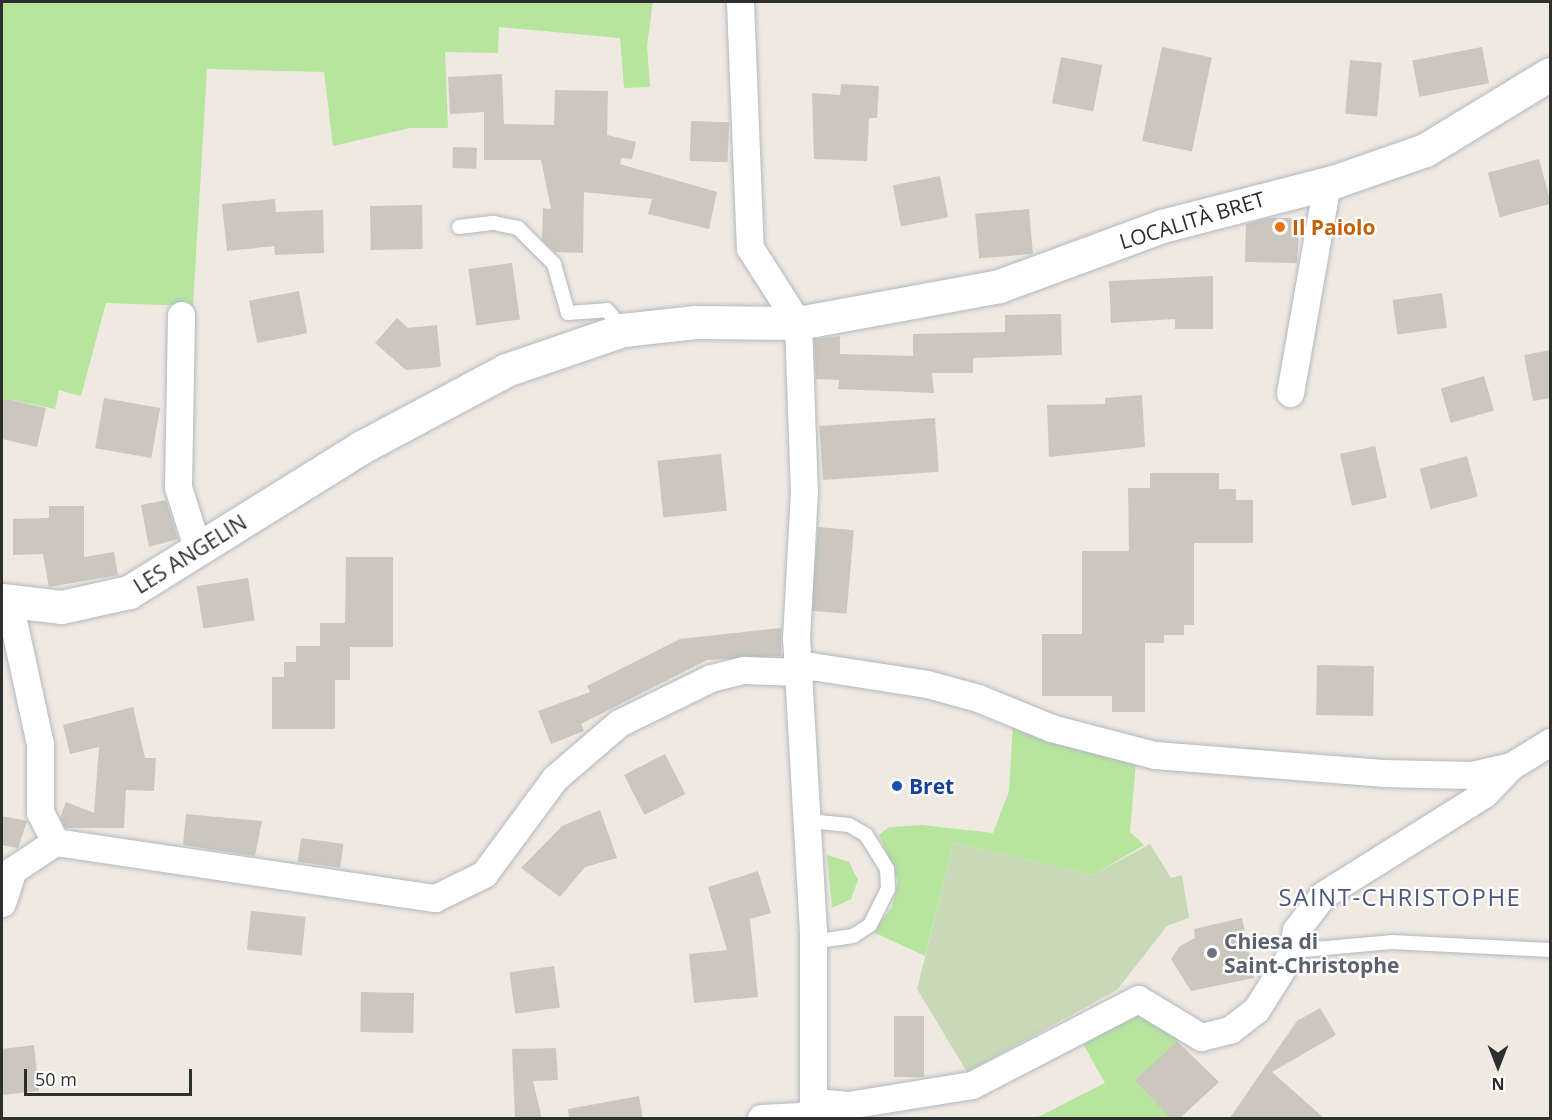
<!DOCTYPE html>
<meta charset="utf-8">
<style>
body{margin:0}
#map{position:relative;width:1552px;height:1120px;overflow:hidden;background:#efe9e1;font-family:"Open Sans",sans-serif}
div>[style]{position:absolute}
.green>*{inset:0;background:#b6e59e}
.cemetery>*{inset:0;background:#c8d9b8}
.building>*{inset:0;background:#cbc7bf;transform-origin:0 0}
.roads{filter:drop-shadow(0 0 2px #b4b7c1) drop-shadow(0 0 2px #b4b7c1)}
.lane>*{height:14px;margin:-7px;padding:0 7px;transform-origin:7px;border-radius:7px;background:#fff}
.street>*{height:27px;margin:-13.5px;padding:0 13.5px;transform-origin:13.5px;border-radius:13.5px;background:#fff}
.secondary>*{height:33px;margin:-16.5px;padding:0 16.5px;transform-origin:16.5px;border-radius:16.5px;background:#fff}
.dots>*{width:16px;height:16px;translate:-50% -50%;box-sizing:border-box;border:3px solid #fff;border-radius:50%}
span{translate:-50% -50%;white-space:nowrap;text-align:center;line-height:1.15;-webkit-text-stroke:4.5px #fff;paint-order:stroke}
.street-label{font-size:21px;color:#2e2e2e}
.food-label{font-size:21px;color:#c56008;font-weight:700}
.left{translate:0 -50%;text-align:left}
.transit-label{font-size:21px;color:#164399;font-weight:700}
.worship-label{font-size:21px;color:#5b616d;font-weight:700}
.quarter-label{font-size:24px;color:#4d5680;letter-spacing:1.5px}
.frame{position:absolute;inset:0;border:3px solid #2e2e2e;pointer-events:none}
.north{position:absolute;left:1468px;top:1036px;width:60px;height:60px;-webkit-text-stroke:4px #fff;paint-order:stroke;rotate:180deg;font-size:16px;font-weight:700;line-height:24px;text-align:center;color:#2e2e2e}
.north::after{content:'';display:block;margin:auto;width:21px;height:27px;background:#2e2e2e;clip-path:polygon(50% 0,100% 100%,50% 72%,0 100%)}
.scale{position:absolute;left:24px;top:1069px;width:168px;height:27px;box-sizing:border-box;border:3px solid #2e2e2e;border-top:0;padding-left:8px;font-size:18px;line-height:21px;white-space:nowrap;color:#2e2e2e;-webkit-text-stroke:4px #fff;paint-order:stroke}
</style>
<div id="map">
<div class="green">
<i style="clip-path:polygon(2px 2px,653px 2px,647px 45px,650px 87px,624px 88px,620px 38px,499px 27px,498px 53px,445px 52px,448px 128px,410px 128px,333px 146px,324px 72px,207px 69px,193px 306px,106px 303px,81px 396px,59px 390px,55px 409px,2px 398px)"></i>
<i style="clip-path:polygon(1013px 724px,1136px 761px,1130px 832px,1144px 845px,1093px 875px,954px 843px,925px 956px,873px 932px,892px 907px,898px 880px,879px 835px,889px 827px,922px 825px,993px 833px,1009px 791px)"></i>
<i style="clip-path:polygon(827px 855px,849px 862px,858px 880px,851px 899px,832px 908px)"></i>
<i style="clip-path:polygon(1139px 1011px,1179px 1039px,1136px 1080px,1171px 1118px,1036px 1118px,1105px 1083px,1081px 1040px)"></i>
</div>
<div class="cemetery">
<i style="clip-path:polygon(954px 843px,1093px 875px,1150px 844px,1171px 878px,1182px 875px,1189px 918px,1167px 926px,1117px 990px,967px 1072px,917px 989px)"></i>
</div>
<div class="building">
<i style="left:1162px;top:47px;width:51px;height:96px;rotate:12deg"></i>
<i style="left:1482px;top:47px;width:37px;height:71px;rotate:79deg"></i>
<i style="left:1061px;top:57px;width:42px;height:47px;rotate:11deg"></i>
<i style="left:1350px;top:60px;width:32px;height:54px;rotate:5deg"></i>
<i style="clip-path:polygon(502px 74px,504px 124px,554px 125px,555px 90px,608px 91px,607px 135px,636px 142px,632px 159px,621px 158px,620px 164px,717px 192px,709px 229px,648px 214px,652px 199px,584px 192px,583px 253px,555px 252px,542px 240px,543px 208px,551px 209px,541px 160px,484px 160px,484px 112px,450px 114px,448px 77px)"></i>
<i style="clip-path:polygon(841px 84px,879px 86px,877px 118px,869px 118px,867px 161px,814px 159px,812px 93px,840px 95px)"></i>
<i style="left:691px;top:121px;width:38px;height:40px;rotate:2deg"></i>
<i style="left:453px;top:147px;width:24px;height:21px;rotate:2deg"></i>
<i style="left:1539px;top:159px;width:46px;height:53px;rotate:75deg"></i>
<i style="left:940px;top:176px;width:42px;height:48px;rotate:79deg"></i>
<i style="clip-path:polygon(275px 199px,276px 212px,323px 210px,324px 253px,275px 255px,274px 246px,227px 251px,222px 204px)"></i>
<i style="left:422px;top:205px;width:44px;height:52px;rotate:89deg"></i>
<i style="left:1029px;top:209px;width:45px;height:54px;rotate:85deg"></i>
<i style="clip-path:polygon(1269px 218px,1300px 218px,1297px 263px,1245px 262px,1246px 224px)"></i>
<i style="left:512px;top:263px;width:57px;height:44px;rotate:82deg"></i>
<i style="clip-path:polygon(1213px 276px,1213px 329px,1175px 329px,1175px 319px,1111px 323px,1109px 281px)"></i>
<i style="left:299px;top:291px;width:43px;height:51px;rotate:79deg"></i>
<i style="left:1442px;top:293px;width:35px;height:50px;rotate:82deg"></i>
<i style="clip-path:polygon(1061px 314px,1062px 355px,973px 358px,973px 373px,932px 373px,934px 393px,838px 389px,839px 380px,816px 379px,814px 339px,840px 336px,840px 354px,913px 356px,913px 334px,1005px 332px,1005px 315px)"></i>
<i style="clip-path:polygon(397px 318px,408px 328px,437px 325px,441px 367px,406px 370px,375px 343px)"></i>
<i style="clip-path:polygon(1551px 350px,1551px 398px,1533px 401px,1524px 355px)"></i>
<i style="left:1484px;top:376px;width:36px;height:45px;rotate:74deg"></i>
<i style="clip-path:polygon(1142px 395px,1145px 447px,1049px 457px,1047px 405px,1105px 404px,1105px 398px)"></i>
<i style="clip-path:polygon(2px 398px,46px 408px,37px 447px,2px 439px)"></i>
<i style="left:104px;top:398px;width:57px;height:51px;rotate:10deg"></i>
<i style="left:935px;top:418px;width:54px;height:116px;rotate:86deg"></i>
<i style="left:1375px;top:446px;width:53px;height:36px;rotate:77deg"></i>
<i style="left:721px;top:454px;width:57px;height:64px;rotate:84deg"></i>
<i style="left:1467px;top:456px;width:42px;height:49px;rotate:75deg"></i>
<i style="clip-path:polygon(1150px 473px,1219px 473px,1219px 489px,1236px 489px,1236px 500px,1253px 500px,1253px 543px,1194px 543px,1194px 625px,1184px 625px,1184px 635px,1164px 635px,1164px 643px,1145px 643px,1145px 712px,1112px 712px,1112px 696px,1042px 696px,1042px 634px,1082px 634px,1082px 551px,1129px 551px,1128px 488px,1150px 488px)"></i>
<i style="clip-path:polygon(166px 500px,178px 539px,149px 547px,141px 505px)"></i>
<i style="clip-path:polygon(49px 506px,84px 506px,84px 557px,114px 552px,118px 575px,49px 587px,43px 554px,13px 555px,13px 519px,49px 518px)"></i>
<i style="left:818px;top:527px;width:36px;height:84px;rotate:5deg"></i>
<i style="clip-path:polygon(346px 557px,393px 557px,393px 647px,350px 647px,350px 680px,335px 680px,335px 729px,272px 729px,272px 677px,284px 677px,284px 662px,296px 662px,296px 646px,320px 646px,320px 623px,345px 623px)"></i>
<i style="left:248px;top:578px;width:43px;height:52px;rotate:81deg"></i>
<i style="clip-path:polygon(781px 628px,781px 656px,707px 660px,581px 724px,584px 731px,551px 744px,538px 711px,590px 692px,587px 686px,680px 639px)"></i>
<i style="left:1317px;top:665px;width:57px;height:50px;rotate:1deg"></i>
<i style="clip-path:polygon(133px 707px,145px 758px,156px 758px,154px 791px,126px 790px,124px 828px,65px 828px,60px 818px,66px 802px,94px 813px,99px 747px,70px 754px,63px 725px)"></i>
<i style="left:665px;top:754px;width:45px;height:46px;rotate:63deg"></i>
<i style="clip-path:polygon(600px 810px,617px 858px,585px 867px,560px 897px,521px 868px,562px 826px)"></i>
<i style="clip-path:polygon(186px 814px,262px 821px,255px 856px,183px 845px)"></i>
<i style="clip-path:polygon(2px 816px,27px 821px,18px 848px,2px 845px)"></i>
<i style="left:301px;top:838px;width:43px;height:24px;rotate:8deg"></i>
<i style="clip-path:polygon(758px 871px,771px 913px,750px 919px,758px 997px,694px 1003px,689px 954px,727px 950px,708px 887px)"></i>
<i style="left:251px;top:911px;width:55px;height:39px;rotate:6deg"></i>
<i style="clip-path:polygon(1242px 918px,1254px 978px,1191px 991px,1171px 959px,1180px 946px,1195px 938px,1194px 929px)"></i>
<i style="left:554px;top:966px;width:42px;height:45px;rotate:82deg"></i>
<i style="left:361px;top:992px;width:53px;height:40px;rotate:1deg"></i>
<i style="clip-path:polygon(1320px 1008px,1336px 1035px,1272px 1072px,1325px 1119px,1229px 1119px,1297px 1021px)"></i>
<i style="left:894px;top:1016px;width:30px;height:61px"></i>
<i style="clip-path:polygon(1177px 1041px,1219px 1082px,1179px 1119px,1171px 1119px,1135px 1080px)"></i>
<i style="clip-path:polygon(34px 1045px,39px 1091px,2px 1095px,2px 1049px)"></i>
<i style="clip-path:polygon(556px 1048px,558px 1080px,533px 1081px,542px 1119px,515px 1119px,512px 1049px)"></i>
<i style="clip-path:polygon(639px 1096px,643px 1119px,569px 1119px,568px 1109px)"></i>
</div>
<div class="roads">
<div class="lane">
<i style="left:459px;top:227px;width:35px;rotate:-7deg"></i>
<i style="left:494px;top:223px;width:25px;rotate:12deg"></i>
<i style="left:518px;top:228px;width:51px;rotate:45deg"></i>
<i style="left:554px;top:264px;width:51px;rotate:74.1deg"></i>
<i style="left:568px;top:313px;width:39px;rotate:-4deg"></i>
<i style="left:607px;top:310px;width:26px;rotate:51deg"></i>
<i style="left:808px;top:821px;width:41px;rotate:5.6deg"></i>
<i style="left:849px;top:825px;width:20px;rotate:30deg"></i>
<i style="left:866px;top:835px;width:40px;rotate:58deg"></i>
<i style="left:887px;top:869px;width:20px;rotate:87deg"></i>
<i style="left:888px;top:889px;width:40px;rotate:116.6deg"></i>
<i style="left:870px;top:925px;width:20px;rotate:147deg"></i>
<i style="left:853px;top:936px;width:40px;rotate:171.5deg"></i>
<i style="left:1293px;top:951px;width:98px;rotate:-5.2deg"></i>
<i style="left:1391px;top:942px;width:159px;rotate:2.9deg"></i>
</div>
<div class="street">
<i style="left:740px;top:2px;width:246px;rotate:87.7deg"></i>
<i style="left:750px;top:248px;width:89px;rotate:57.4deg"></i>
<i style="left:798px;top:323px;width:168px;rotate:88deg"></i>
<i style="left:804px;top:491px;width:146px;rotate:93.1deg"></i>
<i style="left:796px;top:637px;width:293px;rotate:86.7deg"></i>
<i style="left:813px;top:930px;width:188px;rotate:90deg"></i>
<i style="left:181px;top:315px;width:172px;rotate:91deg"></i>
<i style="left:178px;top:487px;width:66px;rotate:72.4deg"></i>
<i style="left:1290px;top:393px;width:213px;rotate:-80deg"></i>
<i style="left:2px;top:607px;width:9px;rotate:-36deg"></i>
<i style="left:9px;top:602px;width:145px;rotate:77.7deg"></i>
<i style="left:40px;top:744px;width:68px;rotate:90deg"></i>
<i style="left:40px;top:812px;width:34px;rotate:63deg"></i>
<i style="left:55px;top:842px;width:384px;rotate:8.4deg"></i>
<i style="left:435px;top:898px;width:55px;rotate:-26.1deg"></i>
<i style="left:484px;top:874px;width:119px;rotate:-53.5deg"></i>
<i style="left:555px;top:778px;width:84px;rotate:-40.7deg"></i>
<i style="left:619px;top:723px;width:102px;rotate:-26.1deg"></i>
<i style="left:711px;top:678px;width:34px;rotate:-14deg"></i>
<i style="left:744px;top:670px;width:55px;rotate:2.1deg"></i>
<i style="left:799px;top:672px;width:13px;rotate:-27deg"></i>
<i style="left:811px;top:666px;width:117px;rotate:8.8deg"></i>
<i style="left:927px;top:684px;width:53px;rotate:15.4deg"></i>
<i style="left:978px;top:698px;width:79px;rotate:22.3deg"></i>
<i style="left:1051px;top:728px;width:107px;rotate:14.6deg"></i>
<i style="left:1155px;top:755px;width:228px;rotate:4.5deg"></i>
<i style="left:1382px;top:773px;width:90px;rotate:1.3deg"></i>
<i style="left:1472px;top:775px;width:40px;rotate:-13deg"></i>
<i style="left:2px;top:903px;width:35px;rotate:-72deg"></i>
<i style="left:13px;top:870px;width:50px;rotate:-33.7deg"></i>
<i style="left:761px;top:1118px;width:40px;rotate:-2.9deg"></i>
<i style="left:801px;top:1116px;width:28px;rotate:-27deg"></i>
<i style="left:826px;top:1103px;width:22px;rotate:5deg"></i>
<i style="left:848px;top:1105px;width:126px;rotate:-9.2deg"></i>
<i style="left:972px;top:1085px;width:187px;rotate:-27.4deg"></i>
<i style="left:1138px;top:999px;width:74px;rotate:31.1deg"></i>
<i style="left:1201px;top:1037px;width:30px;rotate:-14deg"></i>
<i style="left:1230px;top:1030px;width:33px;rotate:-38deg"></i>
<i style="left:1256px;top:1010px;width:70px;rotate:-57.9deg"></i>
<i style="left:1293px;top:951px;width:21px;rotate:-82deg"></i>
<i style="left:1296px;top:930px;width:44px;rotate:-52.4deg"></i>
<i style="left:1323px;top:895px;width:190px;rotate:-32.1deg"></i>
<i style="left:1484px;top:794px;width:39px;rotate:-46deg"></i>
<i style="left:1511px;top:766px;width:46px;rotate:-31.6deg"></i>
</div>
<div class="secondary">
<i style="left:2px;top:600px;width:59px;rotate:6.8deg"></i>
<i style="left:61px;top:607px;width:70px;rotate:-12.4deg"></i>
<i style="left:129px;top:592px;width:274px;rotate:-31.9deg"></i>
<i style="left:362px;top:447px;width:163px;rotate:-28.1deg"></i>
<i style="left:506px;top:370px;width:124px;rotate:-18.9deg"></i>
<i style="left:623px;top:330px;width:73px;rotate:-6.3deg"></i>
<i style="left:696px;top:322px;width:102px;rotate:0.6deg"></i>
<i style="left:798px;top:323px;width:204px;rotate:-10.4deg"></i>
<i style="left:999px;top:286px;width:174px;rotate:-20.2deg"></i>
<i style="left:1162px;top:226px;width:180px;rotate:-14.5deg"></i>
<i style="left:1336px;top:181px;width:94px;rotate:-19.2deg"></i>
<i style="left:1425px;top:150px;width:146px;rotate:-31.3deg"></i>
</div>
</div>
<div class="dots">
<i style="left:1280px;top:227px;background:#e8710a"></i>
<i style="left:897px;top:786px;background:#1a4fb4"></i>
<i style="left:1212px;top:953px;background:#6b7280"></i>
</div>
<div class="street-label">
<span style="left:1192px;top:220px;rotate:-17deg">LOCALITÀ BRET</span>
<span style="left:190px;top:554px;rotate:-32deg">LES ANGELIN</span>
</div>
<div class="food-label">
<span class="left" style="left:1292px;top:227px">Il Paiolo</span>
</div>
<div class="transit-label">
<span class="left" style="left:909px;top:786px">Bret</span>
</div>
<div class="worship-label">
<span class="left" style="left:1224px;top:953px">Chiesa di<br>Saint-Christophe</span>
</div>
<div class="quarter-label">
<span style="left:1400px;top:897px">SAINT-CHRISTOPHE</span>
</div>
<div class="frame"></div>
<div class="north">N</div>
<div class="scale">50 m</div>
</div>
